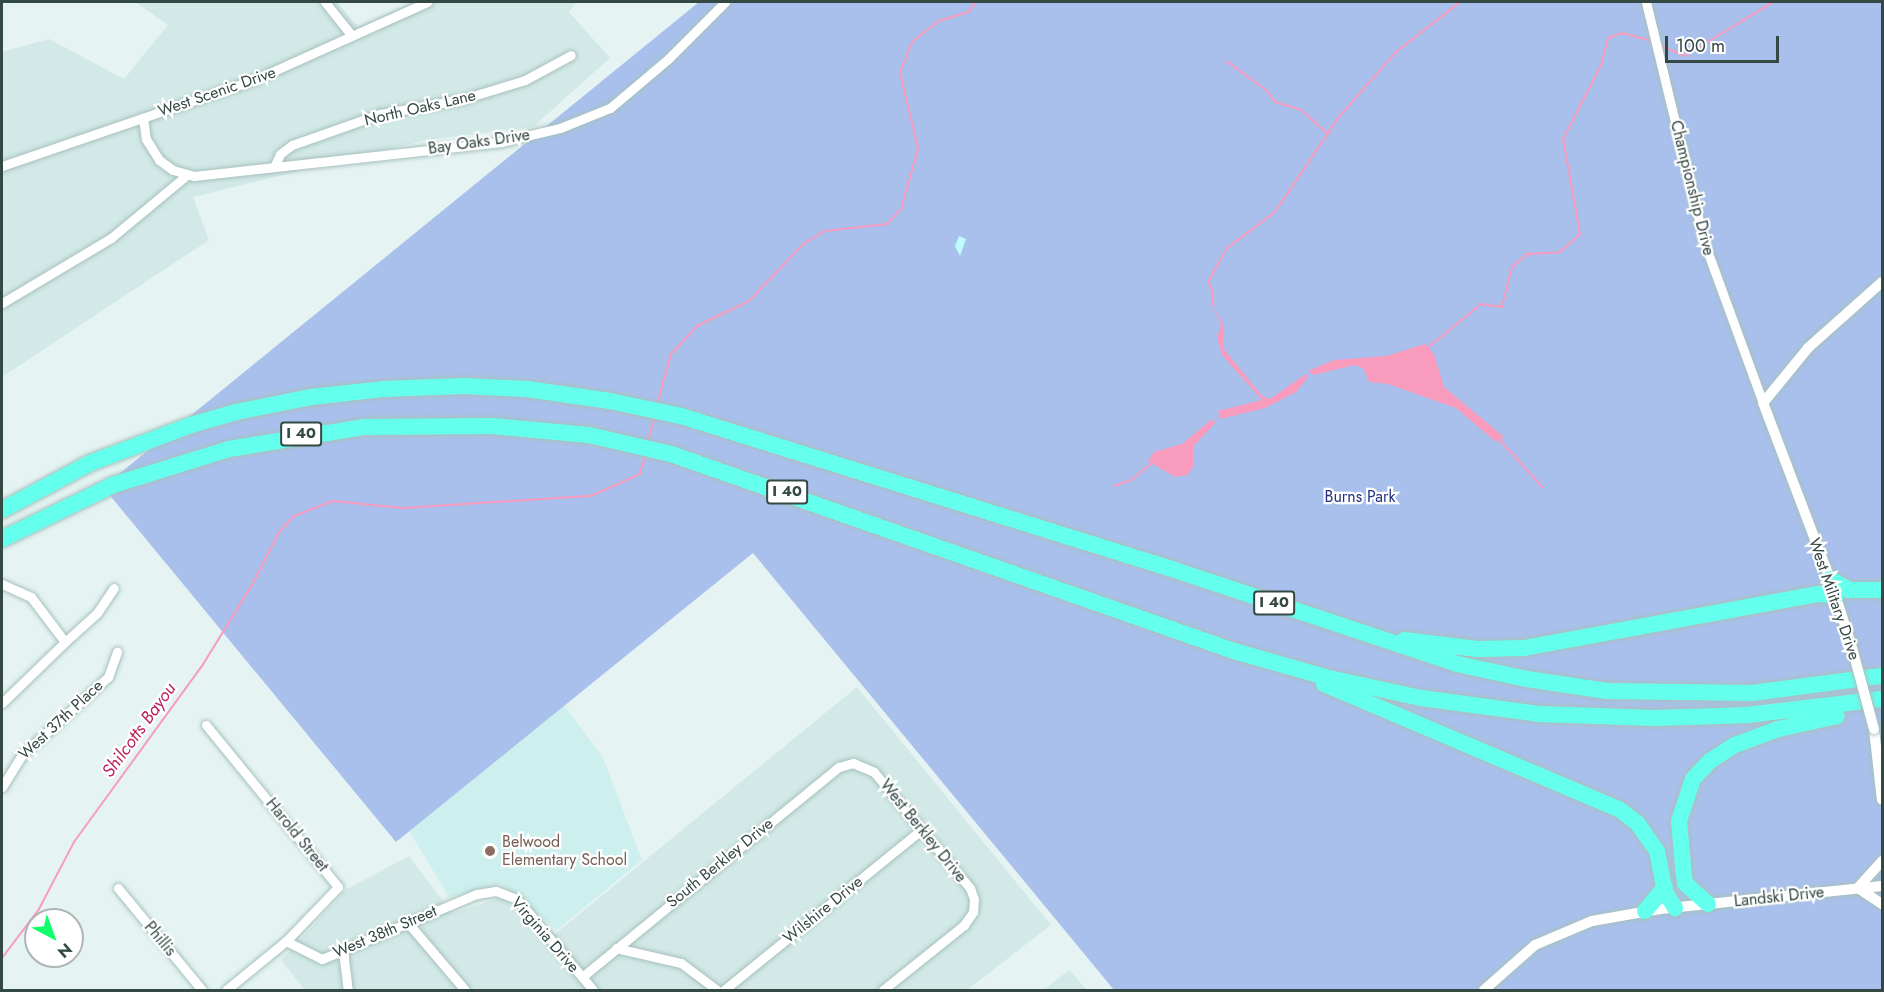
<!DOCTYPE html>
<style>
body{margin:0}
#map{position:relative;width:1884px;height:992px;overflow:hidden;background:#e5f4f3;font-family:Jost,sans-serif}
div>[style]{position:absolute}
.residential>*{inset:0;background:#d2e9e7}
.education>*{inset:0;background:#cdefed}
.green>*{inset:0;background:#a9c0ed}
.sand>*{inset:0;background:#bcfcfd}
.water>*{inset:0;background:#f89bbd}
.stream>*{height:2px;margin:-1px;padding:0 1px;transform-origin:1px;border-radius:1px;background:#f89bbd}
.roads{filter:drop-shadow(0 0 2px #a7c1be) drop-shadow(0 0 2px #a7c1be)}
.minor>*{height:9px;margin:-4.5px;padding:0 4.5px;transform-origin:4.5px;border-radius:4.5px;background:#fff}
.tertiary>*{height:10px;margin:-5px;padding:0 5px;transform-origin:5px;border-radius:5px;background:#fff}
.motorway>*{height:16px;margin:-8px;padding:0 8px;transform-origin:8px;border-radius:8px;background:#65ffee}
.bridges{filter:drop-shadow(0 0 2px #a7c1be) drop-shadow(0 0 2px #a7c1be)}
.tertiary-bridge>*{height:10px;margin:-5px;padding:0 5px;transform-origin:5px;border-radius:5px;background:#fff}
.dots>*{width:16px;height:16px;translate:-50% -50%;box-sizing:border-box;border:3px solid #fff;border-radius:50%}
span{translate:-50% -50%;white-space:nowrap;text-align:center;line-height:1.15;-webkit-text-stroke:4.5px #fff;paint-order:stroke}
.shield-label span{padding:2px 4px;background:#fff;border:2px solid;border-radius:4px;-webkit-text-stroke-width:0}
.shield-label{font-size:15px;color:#344844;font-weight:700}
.street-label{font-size:16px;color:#344844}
.park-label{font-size:16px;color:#213080}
.education-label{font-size:16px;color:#785e54}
.left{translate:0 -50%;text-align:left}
.water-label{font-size:18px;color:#bf215a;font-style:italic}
.frame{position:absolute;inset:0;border:3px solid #344844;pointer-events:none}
.north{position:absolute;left:24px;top:908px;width:60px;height:60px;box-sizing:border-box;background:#fff;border:2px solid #aeb6b4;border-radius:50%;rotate:139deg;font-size:16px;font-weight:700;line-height:24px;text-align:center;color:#344844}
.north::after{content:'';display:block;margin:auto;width:21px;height:27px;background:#11ff6a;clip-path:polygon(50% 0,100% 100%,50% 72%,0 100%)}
.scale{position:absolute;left:1665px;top:36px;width:114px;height:27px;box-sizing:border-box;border:3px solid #344844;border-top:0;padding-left:8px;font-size:18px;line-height:21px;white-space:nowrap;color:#344844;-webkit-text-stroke:4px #fff;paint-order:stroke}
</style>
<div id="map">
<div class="residential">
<i style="clip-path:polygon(135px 2px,337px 2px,358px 27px,413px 2px,576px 2px,569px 12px,610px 58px,533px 127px,426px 140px,193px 197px,209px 240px,2px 377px,2px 52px,49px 39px,124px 79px,168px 25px)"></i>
<i style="clip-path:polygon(857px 687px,1051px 925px,967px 990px,305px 990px,281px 960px,347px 889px,409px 856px,452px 913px,503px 897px,529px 923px,555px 934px)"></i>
<i style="clip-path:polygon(1069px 970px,1087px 990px,1044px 990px)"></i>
</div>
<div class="education">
<i style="clip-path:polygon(560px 700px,603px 758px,642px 860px,557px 930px,501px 884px,449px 897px,400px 816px)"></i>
</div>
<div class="green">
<i style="clip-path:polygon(699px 2px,1882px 2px,1882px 990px,1114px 990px,753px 553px,396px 842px,103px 487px)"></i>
</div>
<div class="sand">
<i style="clip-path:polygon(959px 236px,966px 239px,960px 256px,955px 246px)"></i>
</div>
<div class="water">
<i style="clip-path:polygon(1211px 304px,1224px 325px,1223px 348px,1262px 396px,1270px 399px,1306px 374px,1308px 377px,1296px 392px,1265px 408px,1220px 419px,1218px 411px,1262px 400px,1222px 355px,1217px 338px,1221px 324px)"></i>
<i style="clip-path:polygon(1425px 344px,1434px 354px,1444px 387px,1504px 437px,1496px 442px,1456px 408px,1388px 384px,1369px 382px,1364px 369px,1355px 365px,1313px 375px,1308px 371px,1334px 360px,1386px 356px)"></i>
<i style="clip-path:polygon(1212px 419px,1215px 423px,1193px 447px,1193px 467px,1187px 475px,1175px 477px,1148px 461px,1154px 452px,1182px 444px)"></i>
</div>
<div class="stream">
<i style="left:1659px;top:45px;width:28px;rotate:23deg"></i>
<i style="left:1685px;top:56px;width:103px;rotate:-31.5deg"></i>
<i style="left:1226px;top:61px;width:49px;rotate:35.9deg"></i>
<i style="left:1266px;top:90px;width:15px;rotate:53deg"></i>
<i style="left:1275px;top:102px;width:27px;rotate:17deg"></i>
<i style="left:1301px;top:110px;width:36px;rotate:42deg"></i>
<i style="left:1212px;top:306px;width:13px;rotate:-86deg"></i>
<i style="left:1213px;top:293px;width:12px;rotate:-114deg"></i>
<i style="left:1208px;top:282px;width:39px;rotate:-61deg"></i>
<i style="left:1227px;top:248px;width:60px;rotate:-36.9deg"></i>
<i style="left:1275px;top:212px;width:113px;rotate:-56.2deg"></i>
<i style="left:1338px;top:118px;width:88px;rotate:-48.7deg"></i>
<i style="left:1396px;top:52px;width:81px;rotate:-38deg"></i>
<i style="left:1426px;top:349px;width:71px;rotate:-39.3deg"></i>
<i style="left:1481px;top:304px;width:21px;rotate:8deg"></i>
<i style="left:1502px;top:307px;width:41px;rotate:-76deg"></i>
<i style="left:1512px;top:267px;width:20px;rotate:-41deg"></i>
<i style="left:1527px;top:254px;width:33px;rotate:-3deg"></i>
<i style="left:1560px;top:252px;width:27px;rotate:-42deg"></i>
<i style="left:1580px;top:234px;width:97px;rotate:-100.1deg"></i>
<i style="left:1563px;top:139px;width:83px;rotate:-62.8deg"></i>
<i style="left:1601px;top:65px;width:28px;rotate:-75deg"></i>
<i style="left:1608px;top:38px;width:15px;rotate:-20deg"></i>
<i style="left:1622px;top:33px;width:30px;rotate:15deg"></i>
<i style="left:657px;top:405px;width:53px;rotate:-74.6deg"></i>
<i style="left:671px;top:354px;width:38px;rotate:-47deg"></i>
<i style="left:697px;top:326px;width:58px;rotate:-25.7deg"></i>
<i style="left:749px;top:301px;width:79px;rotate:-46.5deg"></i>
<i style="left:803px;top:244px;width:26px;rotate:-31deg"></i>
<i style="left:825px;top:231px;width:62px;rotate:-6.4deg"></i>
<i style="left:887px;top:224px;width:21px;rotate:-47deg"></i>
<i style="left:901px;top:209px;width:62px;rotate:-74.2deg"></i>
<i style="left:918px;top:149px;width:79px;rotate:-103.2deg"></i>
<i style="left:900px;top:72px;width:32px;rotate:-68deg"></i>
<i style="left:912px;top:42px;width:34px;rotate:-38deg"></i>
<i style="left:939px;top:21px;width:30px;rotate:-17deg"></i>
<i style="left:968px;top:12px;width:13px;rotate:-51deg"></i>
<i style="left:1498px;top:438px;width:67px;rotate:48deg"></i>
<i style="left:648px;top:443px;width:27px;rotate:-77deg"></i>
<i style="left:1114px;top:486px;width:18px;rotate:-19deg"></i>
<i style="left:1131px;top:480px;width:27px;rotate:-39deg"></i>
<i style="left:2px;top:958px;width:61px;rotate:-52.9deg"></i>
<i style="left:39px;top:909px;width:76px;rotate:-62.4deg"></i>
<i style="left:74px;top:842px;width:218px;rotate:-54deg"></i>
<i style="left:202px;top:666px;width:97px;rotate:-58.4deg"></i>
<i style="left:253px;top:583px;width:57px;rotate:-63deg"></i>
<i style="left:279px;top:532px;width:22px;rotate:-47deg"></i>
<i style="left:294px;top:516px;width:42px;rotate:-21deg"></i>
<i style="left:333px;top:501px;width:70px;rotate:5.7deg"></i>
<i style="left:403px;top:508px;width:188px;rotate:-3.7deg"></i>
<i style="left:591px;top:496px;width:54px;rotate:-24.2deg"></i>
<i style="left:640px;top:474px;width:20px;rotate:-75deg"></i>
</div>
<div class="roads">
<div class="minor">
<i style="left:325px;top:2px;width:43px;rotate:51.5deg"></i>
<i style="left:1646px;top:2px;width:247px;rotate:76.4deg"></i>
<i style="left:1704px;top:242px;width:171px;rotate:69.9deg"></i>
<i style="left:143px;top:118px;width:21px;rotate:82deg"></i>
<i style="left:146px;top:139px;width:25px;rotate:58deg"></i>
<i style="left:159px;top:160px;width:17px;rotate:36deg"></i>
<i style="left:173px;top:170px;width:22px;rotate:16deg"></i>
<i style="left:194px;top:176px;width:309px;rotate:-6.3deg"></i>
<i style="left:501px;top:142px;width:61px;rotate:-13.3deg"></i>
<i style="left:560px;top:128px;width:54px;rotate:-21.8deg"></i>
<i style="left:610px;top:108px;width:76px;rotate:-40.2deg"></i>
<i style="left:668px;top:59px;width:81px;rotate:-45deg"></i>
<i style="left:2px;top:166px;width:268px;rotate:-18.9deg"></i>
<i style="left:256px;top:79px;width:188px;rotate:-24.2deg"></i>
<i style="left:274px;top:167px;width:14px;rotate:-65deg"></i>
<i style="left:280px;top:154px;width:15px;rotate:-37deg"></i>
<i style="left:292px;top:145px;width:93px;rotate:-19.4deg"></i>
<i style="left:380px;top:114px;width:84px;rotate:-10.2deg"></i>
<i style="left:463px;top:99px;width:65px;rotate:-17deg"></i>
<i style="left:525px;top:80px;width:52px;rotate:-28.5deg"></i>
<i style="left:2px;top:303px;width:127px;rotate:-30.8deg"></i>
<i style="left:111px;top:238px;width:99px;rotate:-39.7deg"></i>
<i style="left:2px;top:584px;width:32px;rotate:24deg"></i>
<i style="left:31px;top:597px;width:56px;rotate:52.9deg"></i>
<i style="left:65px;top:642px;width:43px;rotate:-42.2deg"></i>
<i style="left:97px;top:613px;width:30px;rotate:-56deg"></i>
<i style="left:2px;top:703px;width:88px;rotate:-44.1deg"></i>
<i style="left:206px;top:725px;width:209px;rotate:50.8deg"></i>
<i style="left:338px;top:887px;width:75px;rotate:133.9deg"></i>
<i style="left:286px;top:941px;width:77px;rotate:140.8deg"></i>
<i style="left:2px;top:787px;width:39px;rotate:-58deg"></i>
<i style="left:23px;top:754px;width:115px;rotate:-42.2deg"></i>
<i style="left:108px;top:677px;width:27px;rotate:-70deg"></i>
<i style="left:118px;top:888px;width:132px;rotate:50.5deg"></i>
<i style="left:408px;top:923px;width:88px;rotate:49.6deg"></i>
<i style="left:286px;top:941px;width:40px;rotate:26.6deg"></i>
<i style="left:322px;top:959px;width:168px;rotate:-22.8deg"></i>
<i style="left:477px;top:894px;width:19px;rotate:-9deg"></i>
<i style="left:496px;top:891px;width:22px;rotate:21deg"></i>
<i style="left:517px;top:899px;width:119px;rotate:50.1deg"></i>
<i style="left:616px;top:948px;width:67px;rotate:13deg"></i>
<i style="left:681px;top:963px;width:45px;rotate:36.9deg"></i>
<i style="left:343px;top:951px;width:39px;rotate:83deg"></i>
<i style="left:582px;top:977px;width:332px;rotate:-39.3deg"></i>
<i style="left:839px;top:767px;width:15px;rotate:-16deg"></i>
<i style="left:853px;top:763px;width:23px;rotate:23deg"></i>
<i style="left:874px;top:772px;width:151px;rotate:50.4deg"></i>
<i style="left:970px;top:888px;width:12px;rotate:70deg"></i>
<i style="left:974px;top:899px;width:13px;rotate:94deg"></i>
<i style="left:973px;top:912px;width:16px;rotate:125deg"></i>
<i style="left:964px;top:925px;width:104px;rotate:141.3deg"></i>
<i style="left:724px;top:990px;width:255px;rotate:-39.1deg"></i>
</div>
<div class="tertiary">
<i style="left:1851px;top:644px;width:68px;rotate:-107.9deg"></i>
<i style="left:1830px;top:579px;width:188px;rotate:-110.8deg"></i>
<i style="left:1763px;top:403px;width:71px;rotate:-50.7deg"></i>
<i style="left:1808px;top:348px;width:99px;rotate:-41.7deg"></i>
<i style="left:1874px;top:729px;width:71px;rotate:83.6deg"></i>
<i style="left:1882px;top:861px;width:36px;rotate:132deg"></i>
<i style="left:1858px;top:888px;width:29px;rotate:34deg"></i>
<i style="left:1484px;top:990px;width:68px;rotate:-41.4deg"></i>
<i style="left:1535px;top:945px;width:62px;rotate:-22.8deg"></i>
<i style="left:1592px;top:921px;width:69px;rotate:-10deg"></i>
<i style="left:1660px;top:909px;width:223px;rotate:-5.9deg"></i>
</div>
<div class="motorway">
<i style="left:2px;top:510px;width:100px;rotate:-28.1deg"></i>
<i style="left:90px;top:463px;width:108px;rotate:-20.6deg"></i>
<i style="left:191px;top:425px;width:47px;rotate:-16.1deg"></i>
<i style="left:236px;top:412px;width:76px;rotate:-11.3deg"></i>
<i style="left:311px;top:397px;width:72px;rotate:-6.3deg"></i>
<i style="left:383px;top:389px;width:81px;rotate:-2.1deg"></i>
<i style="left:464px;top:386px;width:63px;rotate:2.7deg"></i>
<i style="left:527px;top:389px;width:84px;rotate:8.2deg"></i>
<i style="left:610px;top:401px;width:73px;rotate:11.9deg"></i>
<i style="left:681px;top:416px;width:514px;rotate:17.31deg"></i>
<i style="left:1172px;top:569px;width:300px;rotate:18.4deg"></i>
<i style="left:1457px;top:664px;width:72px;rotate:12.1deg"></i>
<i style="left:1527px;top:679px;width:81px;rotate:8.5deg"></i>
<i style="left:1607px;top:691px;width:145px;rotate:0.8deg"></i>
<i style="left:1752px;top:693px;width:131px;rotate:-7.5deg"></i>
<i style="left:2px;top:539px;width:123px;rotate:-25.9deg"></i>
<i style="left:113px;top:485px;width:121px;rotate:-17.2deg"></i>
<i style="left:229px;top:449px;width:136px;rotate:-9.3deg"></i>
<i style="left:363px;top:427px;width:129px;rotate:-0.4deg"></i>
<i style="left:492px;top:426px;width:97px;rotate:5.3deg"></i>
<i style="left:589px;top:435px;width:84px;rotate:13deg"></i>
<i style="left:671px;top:454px;width:596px;rotate:19.29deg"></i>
<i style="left:1234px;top:651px;width:99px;rotate:15.9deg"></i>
<i style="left:1329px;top:678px;width:94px;rotate:12.3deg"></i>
<i style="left:1421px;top:698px;width:119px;rotate:7.7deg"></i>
<i style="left:1539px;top:714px;width:115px;rotate:2deg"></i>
<i style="left:1654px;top:718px;width:93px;rotate:-1.8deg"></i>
<i style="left:1747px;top:715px;width:136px;rotate:-6.8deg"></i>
<i style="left:1830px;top:579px;width:22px;rotate:30deg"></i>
<i style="left:1849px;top:590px;width:33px"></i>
<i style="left:1404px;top:640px;width:74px;rotate:7deg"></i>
<i style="left:1477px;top:649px;width:47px;rotate:-1.2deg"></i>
<i style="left:1524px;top:648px;width:298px;rotate:-10.4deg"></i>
<i style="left:1817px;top:594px;width:19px;rotate:3deg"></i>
<i style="left:1324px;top:684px;width:320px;rotate:23deg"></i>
<i style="left:1619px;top:809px;width:24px;rotate:38deg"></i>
<i style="left:1638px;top:824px;width:33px;rotate:55deg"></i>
<i style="left:1657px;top:851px;width:42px;rotate:79deg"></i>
<i style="left:1665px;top:892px;width:19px;rotate:58deg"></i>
<i style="left:1708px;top:904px;width:31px;rotate:-138deg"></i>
<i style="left:1685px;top:883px;width:17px;rotate:-97deg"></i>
<i style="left:1683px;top:866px;width:45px;rotate:-95.1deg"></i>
<i style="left:1679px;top:821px;width:44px;rotate:-71.6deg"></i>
<i style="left:1693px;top:779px;width:25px;rotate:-47deg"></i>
<i style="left:1710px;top:761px;width:30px;rotate:-33deg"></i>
<i style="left:1735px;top:745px;width:46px;rotate:-20.4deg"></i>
<i style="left:1778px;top:729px;width:60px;rotate:-12.4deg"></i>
<i style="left:1645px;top:911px;width:31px;rotate:-50deg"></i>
</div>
</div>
<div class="bridges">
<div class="tertiary-bridge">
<i style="left:1851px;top:644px;width:88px;rotate:74.9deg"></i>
</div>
</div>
<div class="dots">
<i style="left:490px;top:851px;background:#8d6e63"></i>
</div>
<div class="shield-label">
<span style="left:301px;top:434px">I 40</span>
<span style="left:787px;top:492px">I 40</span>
<span style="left:1274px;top:603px">I 40</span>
</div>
<div class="street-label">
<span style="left:217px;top:92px;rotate:-19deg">West Scenic Drive</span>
<span style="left:420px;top:108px;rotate:-13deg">North Oaks Lane</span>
<span style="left:479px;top:142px;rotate:-8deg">Bay Oaks Drive</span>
<span style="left:1692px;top:188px;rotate:76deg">Championship Drive</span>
<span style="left:1834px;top:599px;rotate:71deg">West Military Drive</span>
<span style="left:61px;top:720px;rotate:-43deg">West 37th Place</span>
<span style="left:923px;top:831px;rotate:51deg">West Berkley Drive</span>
<span style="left:297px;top:835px;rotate:51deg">Harold Street</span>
<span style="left:720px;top:863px;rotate:-39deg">South Berkley Drive</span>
<span style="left:1779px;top:897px;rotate:-6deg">Landski Drive</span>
<span style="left:823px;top:910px;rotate:-39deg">Wilshire Drive</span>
<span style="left:385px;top:932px;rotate:-23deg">West 38th Street</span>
<span style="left:545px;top:935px;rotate:49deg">Virginia Drive</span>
<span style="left:160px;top:939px;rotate:50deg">Phillis</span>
</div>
<div class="park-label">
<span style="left:1360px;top:497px">Burns Park</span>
</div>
<div class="education-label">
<span class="left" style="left:502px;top:851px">Belwood<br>Elementary School</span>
</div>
<div class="water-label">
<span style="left:139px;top:730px;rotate:-54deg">Shilcotts Bayou</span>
</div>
<div class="frame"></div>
<div class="north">N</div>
<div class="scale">100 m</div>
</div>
